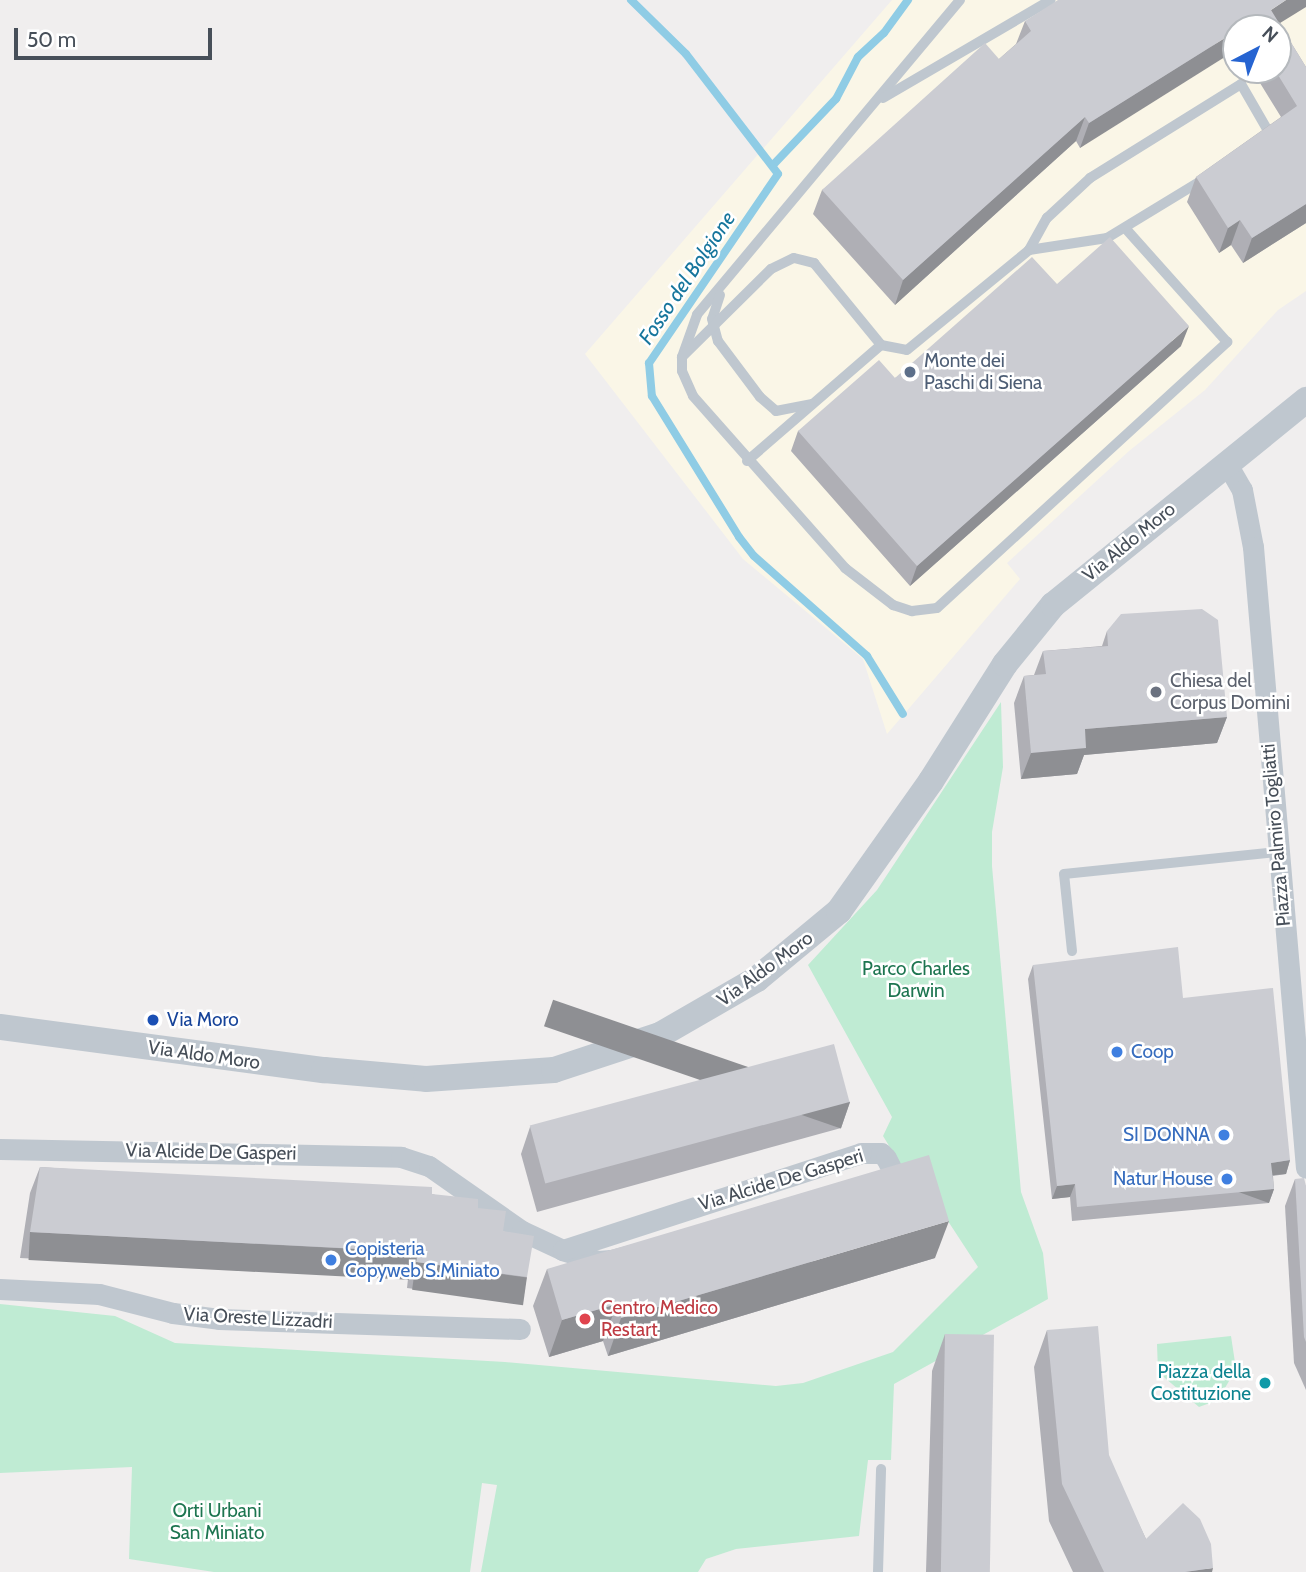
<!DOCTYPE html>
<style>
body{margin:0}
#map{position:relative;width:1306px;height:1572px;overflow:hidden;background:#f0eeee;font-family:Cabin,sans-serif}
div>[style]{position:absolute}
.commercial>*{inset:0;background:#faf6e7}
.green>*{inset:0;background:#bfebd3}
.stream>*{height:8px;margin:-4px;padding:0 4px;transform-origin:4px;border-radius:4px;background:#8fcce5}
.service>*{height:10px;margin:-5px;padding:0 5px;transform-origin:5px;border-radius:5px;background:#bfc7cf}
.minor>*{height:21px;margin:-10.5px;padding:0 10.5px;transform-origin:10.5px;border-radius:10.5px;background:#bfc7cf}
.tertiary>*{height:26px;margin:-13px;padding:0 13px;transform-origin:13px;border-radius:13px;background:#bfc7cf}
.wall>*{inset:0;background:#afafb5}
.shaded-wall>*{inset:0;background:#8e8f93;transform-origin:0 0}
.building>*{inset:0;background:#cbccd2;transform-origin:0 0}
.dots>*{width:19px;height:19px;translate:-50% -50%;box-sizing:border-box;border:4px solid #fff;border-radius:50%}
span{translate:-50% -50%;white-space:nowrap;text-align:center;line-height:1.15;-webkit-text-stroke:5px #fff;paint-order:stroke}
.service-label{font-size:19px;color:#4e5e75}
.left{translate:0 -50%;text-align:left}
.street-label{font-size:19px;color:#474f59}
.worship-label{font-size:19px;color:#5b616d}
.park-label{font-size:19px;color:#1d7550}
.transit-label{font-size:19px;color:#164399}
.shop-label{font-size:19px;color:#366cbe}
.right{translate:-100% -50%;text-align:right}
.health-label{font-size:19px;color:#be3a42}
.culture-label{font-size:19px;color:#0d838f}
.water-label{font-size:21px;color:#17769d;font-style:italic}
.north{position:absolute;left:1222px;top:14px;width:70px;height:70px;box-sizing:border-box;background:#fff;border:2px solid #b5b9bd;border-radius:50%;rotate:42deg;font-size:19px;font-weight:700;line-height:28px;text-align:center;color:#474f59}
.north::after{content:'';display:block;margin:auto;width:24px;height:32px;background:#2664d1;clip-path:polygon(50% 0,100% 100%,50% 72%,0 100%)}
.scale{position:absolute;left:14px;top:28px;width:198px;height:32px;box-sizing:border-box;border:4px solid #474f59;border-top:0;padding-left:9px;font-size:21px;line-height:24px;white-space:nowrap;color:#474f59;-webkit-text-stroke:5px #fff;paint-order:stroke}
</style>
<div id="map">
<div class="commercial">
<i style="clip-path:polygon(evenodd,892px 0,1306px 0,1306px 291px,1278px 310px,1205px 390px,1129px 451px,1007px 563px,1020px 579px,887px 734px,863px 659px,743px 559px,585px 354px,892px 0,1236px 28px,1278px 28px,1278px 70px,1236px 70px,1236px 28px)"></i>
</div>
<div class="green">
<i style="clip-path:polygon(1001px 702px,1003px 767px,992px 832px,992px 866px,1021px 1192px,1043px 1253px,1048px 1299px,894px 1384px,891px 1460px,868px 1460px,859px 1536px,736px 1549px,706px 1559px,698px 1572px,481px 1572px,497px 1485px,482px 1483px,470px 1572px,214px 1572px,129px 1559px,132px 1467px,0 1473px,0 1304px,115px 1316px,175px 1343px,505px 1362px,776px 1386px,803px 1383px,893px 1352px,978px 1267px,927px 1189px,907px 1175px,883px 1136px,892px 1117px,808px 965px,877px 890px)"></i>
<i style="clip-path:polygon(1231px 1336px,1236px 1369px,1218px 1400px,1199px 1407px,1158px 1372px,1157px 1344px)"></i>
</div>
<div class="stream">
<i style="left:631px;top:0;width:77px;rotate:44.5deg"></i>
<i style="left:686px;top:54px;width:151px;rotate:52.5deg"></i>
<i style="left:778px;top:174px;width:229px;rotate:124.3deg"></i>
<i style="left:649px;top:363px;width:33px;rotate:85deg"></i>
<i style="left:652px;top:396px;width:166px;rotate:58.3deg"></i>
<i style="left:739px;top:537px;width:24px;rotate:52deg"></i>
<i style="left:754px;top:556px;width:151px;rotate:41.5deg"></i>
<i style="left:867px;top:656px;width:68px;rotate:58.2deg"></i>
<i style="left:774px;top:164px;width:90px;rotate:-46.4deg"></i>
<i style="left:836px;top:99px;width:47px;rotate:-62.4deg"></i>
<i style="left:858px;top:57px;width:35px;rotate:-43deg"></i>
<i style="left:884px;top:33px;width:41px;rotate:-54deg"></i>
</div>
<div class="service">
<i style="left:960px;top:0;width:410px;rotate:129.9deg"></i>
<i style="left:697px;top:315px;width:45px;rotate:109.7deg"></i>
<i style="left:682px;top:357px;width:14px;rotate:90deg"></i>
<i style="left:682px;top:371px;width:27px;rotate:66deg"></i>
<i style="left:693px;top:396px;width:230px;rotate:48.5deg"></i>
<i style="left:845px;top:568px;width:61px;rotate:37.6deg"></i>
<i style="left:893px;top:605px;width:20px;rotate:18deg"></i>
<i style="left:912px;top:611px;width:25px;rotate:-7deg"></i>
<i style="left:937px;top:608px;width:394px;rotate:-42.5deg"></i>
<i style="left:1227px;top:342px;width:150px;rotate:-131.8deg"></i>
<i style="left:883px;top:98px;width:194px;rotate:-30.3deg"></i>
<i style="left:1029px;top:250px;width:79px;rotate:-8.7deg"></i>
<i style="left:1107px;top:238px;width:114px;rotate:-31.3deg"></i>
<i style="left:720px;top:295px;width:25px;rotate:108deg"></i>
<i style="left:712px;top:319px;width:23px;rotate:75deg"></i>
<i style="left:718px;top:341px;width:70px;rotate:53.1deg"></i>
<i style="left:760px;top:397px;width:21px;rotate:41deg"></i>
<i style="left:776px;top:411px;width:37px;rotate:-11deg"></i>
<i style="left:682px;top:357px;width:125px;rotate:-44.7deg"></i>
<i style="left:771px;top:269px;width:25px;rotate:-26deg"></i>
<i style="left:794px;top:258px;width:21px;rotate:14deg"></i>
<i style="left:814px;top:263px;width:106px;rotate:50.7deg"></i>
<i style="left:881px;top:345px;width:26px;rotate:11deg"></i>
<i style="left:907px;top:350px;width:158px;rotate:-39.3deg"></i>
<i style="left:1029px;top:250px;width:37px;rotate:-61deg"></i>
<i style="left:1047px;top:218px;width:59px;rotate:-42.9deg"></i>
<i style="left:1090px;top:178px;width:178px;rotate:-31.9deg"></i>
<i style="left:1241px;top:84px;width:60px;rotate:60deg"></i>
<i style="left:747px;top:461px;width:177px;rotate:-40.9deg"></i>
<i style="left:1072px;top:951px;width:77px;rotate:-95.9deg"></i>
<i style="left:1064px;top:874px;width:215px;rotate:-5.9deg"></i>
<i style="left:878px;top:1572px;width:103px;rotate:-88.3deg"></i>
</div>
<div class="minor">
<i style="left:1227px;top:464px;width:30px;rotate:60deg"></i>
<i style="left:1242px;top:490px;width:58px;rotate:79.1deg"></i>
<i style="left:1253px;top:547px;width:623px;rotate:85.12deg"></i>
<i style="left:0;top:1149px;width:401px;rotate:1.1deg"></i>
<i style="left:401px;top:1157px;width:29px;rotate:18deg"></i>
<i style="left:429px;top:1166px;width:113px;rotate:35deg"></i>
<i style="left:522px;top:1231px;width:45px;rotate:24.9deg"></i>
<i style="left:861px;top:1153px;width:20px"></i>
<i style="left:881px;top:1153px;width:7px;rotate:45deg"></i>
<i style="left:886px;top:1158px;width:16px;rotate:63deg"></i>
<i style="left:893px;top:1172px;width:12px;rotate:99deg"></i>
<i style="left:891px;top:1184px;width:15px;rotate:152deg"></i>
<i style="left:878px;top:1191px;width:276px;rotate:165.5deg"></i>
<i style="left:611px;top:1260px;width:13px;rotate:176deg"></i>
<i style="left:598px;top:1261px;width:37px;rotate:-163deg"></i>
<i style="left:563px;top:1250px;width:313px;rotate:-18deg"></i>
<i style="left:0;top:1289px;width:99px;rotate:2.9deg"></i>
<i style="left:99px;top:1294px;width:76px;rotate:14.4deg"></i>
<i style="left:173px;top:1313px;width:46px;rotate:7.4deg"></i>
<i style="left:219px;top:1319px;width:301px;rotate:1.9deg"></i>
</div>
<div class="tertiary">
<i style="left:0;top:1027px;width:327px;rotate:7.6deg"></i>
<i style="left:324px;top:1070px;width:102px;rotate:5deg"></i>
<i style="left:426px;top:1079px;width:128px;rotate:-4deg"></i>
<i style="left:554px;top:1070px;width:112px;rotate:-18.3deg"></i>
<i style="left:660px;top:1035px;width:112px;rotate:-30deg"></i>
<i style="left:757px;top:979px;width:107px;rotate:-39.7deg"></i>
<i style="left:839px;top:911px;width:159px;rotate:-54.7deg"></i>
<i style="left:931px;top:781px;width:138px;rotate:-57.7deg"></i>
<i style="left:1005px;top:664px;width:76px;rotate:-50.9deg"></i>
<i style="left:1053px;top:605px;width:326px;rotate:-39deg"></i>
</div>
<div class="wall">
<i style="clip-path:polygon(1025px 21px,1279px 23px,1306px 67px,1306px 223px,1243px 263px,1231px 245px,1219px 253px,1187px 202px,1196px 177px,1281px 117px,1252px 70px,1278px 70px,1278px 28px,1236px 28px,1080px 148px,1076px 141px,895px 305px,813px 214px,822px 190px,999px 59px,1016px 44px)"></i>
<i style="clip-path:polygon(1057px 284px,1181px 346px,910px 586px,791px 451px,798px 431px,895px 378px)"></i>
<i style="clip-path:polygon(1107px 631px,1227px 717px,1217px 743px,1084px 755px,1077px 774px,1021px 779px,1014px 703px,1024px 676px,1034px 675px,1043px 651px,1102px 646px)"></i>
<i style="clip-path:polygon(1033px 965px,1183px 998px,1290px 1160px,1286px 1174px,1273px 1176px,1274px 1189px,1269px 1203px,1072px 1221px,1070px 1197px,1052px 1199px,1028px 979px)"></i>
<i style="clip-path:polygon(850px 1102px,841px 1128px,537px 1212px,521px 1154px,530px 1127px)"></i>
<i style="clip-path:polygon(40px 1167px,432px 1194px,478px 1208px,503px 1231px,527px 1277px,518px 1303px,407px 1288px,408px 1279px,20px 1258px,30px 1193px)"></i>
<i style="clip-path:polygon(1295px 1179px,1306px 1186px,1306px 1390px,1294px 1363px,1285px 1206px)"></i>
<i style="clip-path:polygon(935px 1258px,608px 1356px,603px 1341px,549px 1357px,533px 1306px,547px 1269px)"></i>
<i style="clip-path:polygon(1047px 1330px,1146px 1539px,1212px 1572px,1073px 1572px,1049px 1521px,1034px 1367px)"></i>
<i style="clip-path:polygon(945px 1334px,988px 1572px,926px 1572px,932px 1371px)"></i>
</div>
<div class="shaded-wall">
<i style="clip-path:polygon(1286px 0,1306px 0,1306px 7px,1272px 28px,1271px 10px)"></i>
<i style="clip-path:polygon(1236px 31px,1236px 50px,1080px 148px,1089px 123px)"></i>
<i style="clip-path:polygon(1085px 117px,1076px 141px,895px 305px,903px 280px)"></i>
<i style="clip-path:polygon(1306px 204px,1306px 223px,1243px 263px,1252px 238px)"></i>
<i style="clip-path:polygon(1240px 220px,1231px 245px,1219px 253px,1228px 228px)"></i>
<i style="clip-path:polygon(1189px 326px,1181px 346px,910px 586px,917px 566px)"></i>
<i style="clip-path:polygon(1227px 717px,1217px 743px,1084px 755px,1077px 774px,1021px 779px,1031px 753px,1085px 729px)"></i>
<i style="left:850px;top:1102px;width:28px;height:314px;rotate:109deg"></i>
<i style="clip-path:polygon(1290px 1160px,1286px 1174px,1266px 1176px,1271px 1163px)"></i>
<i style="clip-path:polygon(1075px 1184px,1070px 1197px,1052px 1199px,1057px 1186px)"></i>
<i style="left:1274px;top:1189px;width:15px;height:198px;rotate:110deg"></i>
<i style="clip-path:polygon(949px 1221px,935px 1258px,608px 1356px,621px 1318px)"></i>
<i style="left:30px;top:1232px;width:389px;height:28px;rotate:3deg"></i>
<i style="left:416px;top:1262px;width:112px;height:28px;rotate:8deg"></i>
<i style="clip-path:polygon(617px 1304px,603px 1341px,549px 1357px,562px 1320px)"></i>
<i style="clip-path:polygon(1213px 1568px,1212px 1572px,1185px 1572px)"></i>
</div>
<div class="building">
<i style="clip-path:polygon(1058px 0,1286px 0,1271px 10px,1306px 67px,1306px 204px,1252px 238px,1240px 220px,1228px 228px,1196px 177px,1297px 106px,1275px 70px,1278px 70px,1278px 28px,1250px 28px,1247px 24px,1241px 28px,1236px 28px,1236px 31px,1089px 123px,1085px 117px,903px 280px,822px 190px,985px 43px,999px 59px,1031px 31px,1025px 21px)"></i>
<i style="clip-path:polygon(1110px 237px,1189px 326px,917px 566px,798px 431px,879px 360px,895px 378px,1032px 257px,1057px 284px)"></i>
<i style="clip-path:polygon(1202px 609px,1218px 620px,1227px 717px,1085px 729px,1086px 748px,1031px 753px,1024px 676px,1046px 674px,1043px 651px,1108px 646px,1107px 631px,1121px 614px)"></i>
<i style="clip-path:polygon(1178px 947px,1183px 998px,1273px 988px,1290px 1160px,1271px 1163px,1274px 1189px,1077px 1207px,1075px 1184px,1057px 1186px,1033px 965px)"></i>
<i style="left:834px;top:1044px;width:60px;height:315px;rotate:75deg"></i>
<i style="clip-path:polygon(929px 1155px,949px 1221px,621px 1318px,617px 1304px,562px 1320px,547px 1269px)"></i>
<i style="clip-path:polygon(40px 1167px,432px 1187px,432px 1194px,478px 1199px,478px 1208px,506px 1211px,503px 1231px,534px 1236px,527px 1277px,416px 1262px,418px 1252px,30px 1232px)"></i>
<i style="clip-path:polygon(1304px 1178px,1306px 1186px,1306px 1342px,1304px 1337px,1295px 1179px)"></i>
<i style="clip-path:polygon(1098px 1326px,1109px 1455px,1146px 1539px,1183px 1503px,1200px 1519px,1211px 1544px,1213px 1568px,1185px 1572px,1104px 1572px,1062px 1484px,1047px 1330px)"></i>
<i style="left:945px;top:1334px;width:49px;height:238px;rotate:1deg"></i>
</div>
<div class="dots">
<i style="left:910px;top:372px;background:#5c6f8a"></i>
<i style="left:1156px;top:692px;background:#6b7280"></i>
<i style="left:153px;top:1020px;background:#1a4fb4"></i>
<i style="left:1117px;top:1052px;background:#3f7fe0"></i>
<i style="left:1224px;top:1135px;background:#3f7fe0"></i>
<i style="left:1227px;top:1179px;background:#3f7fe0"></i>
<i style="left:331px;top:1260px;background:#3f7fe0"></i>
<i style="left:585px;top:1319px;background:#e0444e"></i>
<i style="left:1265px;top:1383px;background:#0f9aa8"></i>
</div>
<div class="service-label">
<span class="left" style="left:924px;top:372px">Monte dei<br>Paschi di Siena</span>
</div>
<div class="street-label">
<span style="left:1129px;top:542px;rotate:-39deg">Via Aldo Moro</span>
<span style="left:1276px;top:835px;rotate:-95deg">Piazza Palmiro Togliatti</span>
<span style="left:765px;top:969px;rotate:-36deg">Via Aldo Moro</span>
<span style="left:204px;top:1055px;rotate:8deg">Via Aldo Moro</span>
<span style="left:211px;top:1152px;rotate:1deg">Via Alcide De Gasperi</span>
<span style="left:781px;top:1180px;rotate:-17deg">Via Alcide De Gasperi</span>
<span style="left:258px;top:1318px;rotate:3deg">Via Oreste Lizzadri</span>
</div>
<div class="worship-label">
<span class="left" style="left:1170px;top:692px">Chiesa del<br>Corpus Domini</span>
</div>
<div class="park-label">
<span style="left:916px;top:980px">Parco Charles<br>Darwin</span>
<span style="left:217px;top:1522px">Orti Urbani<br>San Miniato</span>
</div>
<div class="transit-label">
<span class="left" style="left:167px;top:1020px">Via Moro</span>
</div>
<div class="shop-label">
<span class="left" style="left:1131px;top:1052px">Coop</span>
<span class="right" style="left:1210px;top:1135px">SI DONNA</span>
<span class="right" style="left:1213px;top:1179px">Natur House</span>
<span class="left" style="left:345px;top:1260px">Copisteria<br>Copyweb S.Miniato</span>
</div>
<div class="health-label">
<span class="left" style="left:601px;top:1319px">Centro Medico<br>Restart</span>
</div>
<div class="culture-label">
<span class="right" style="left:1251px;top:1383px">Piazza della<br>Costituzione</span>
</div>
<div class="water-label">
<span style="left:687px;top:278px;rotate:-56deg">Fosso del Bolgione</span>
</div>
<div class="north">N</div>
<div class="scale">50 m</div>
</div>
